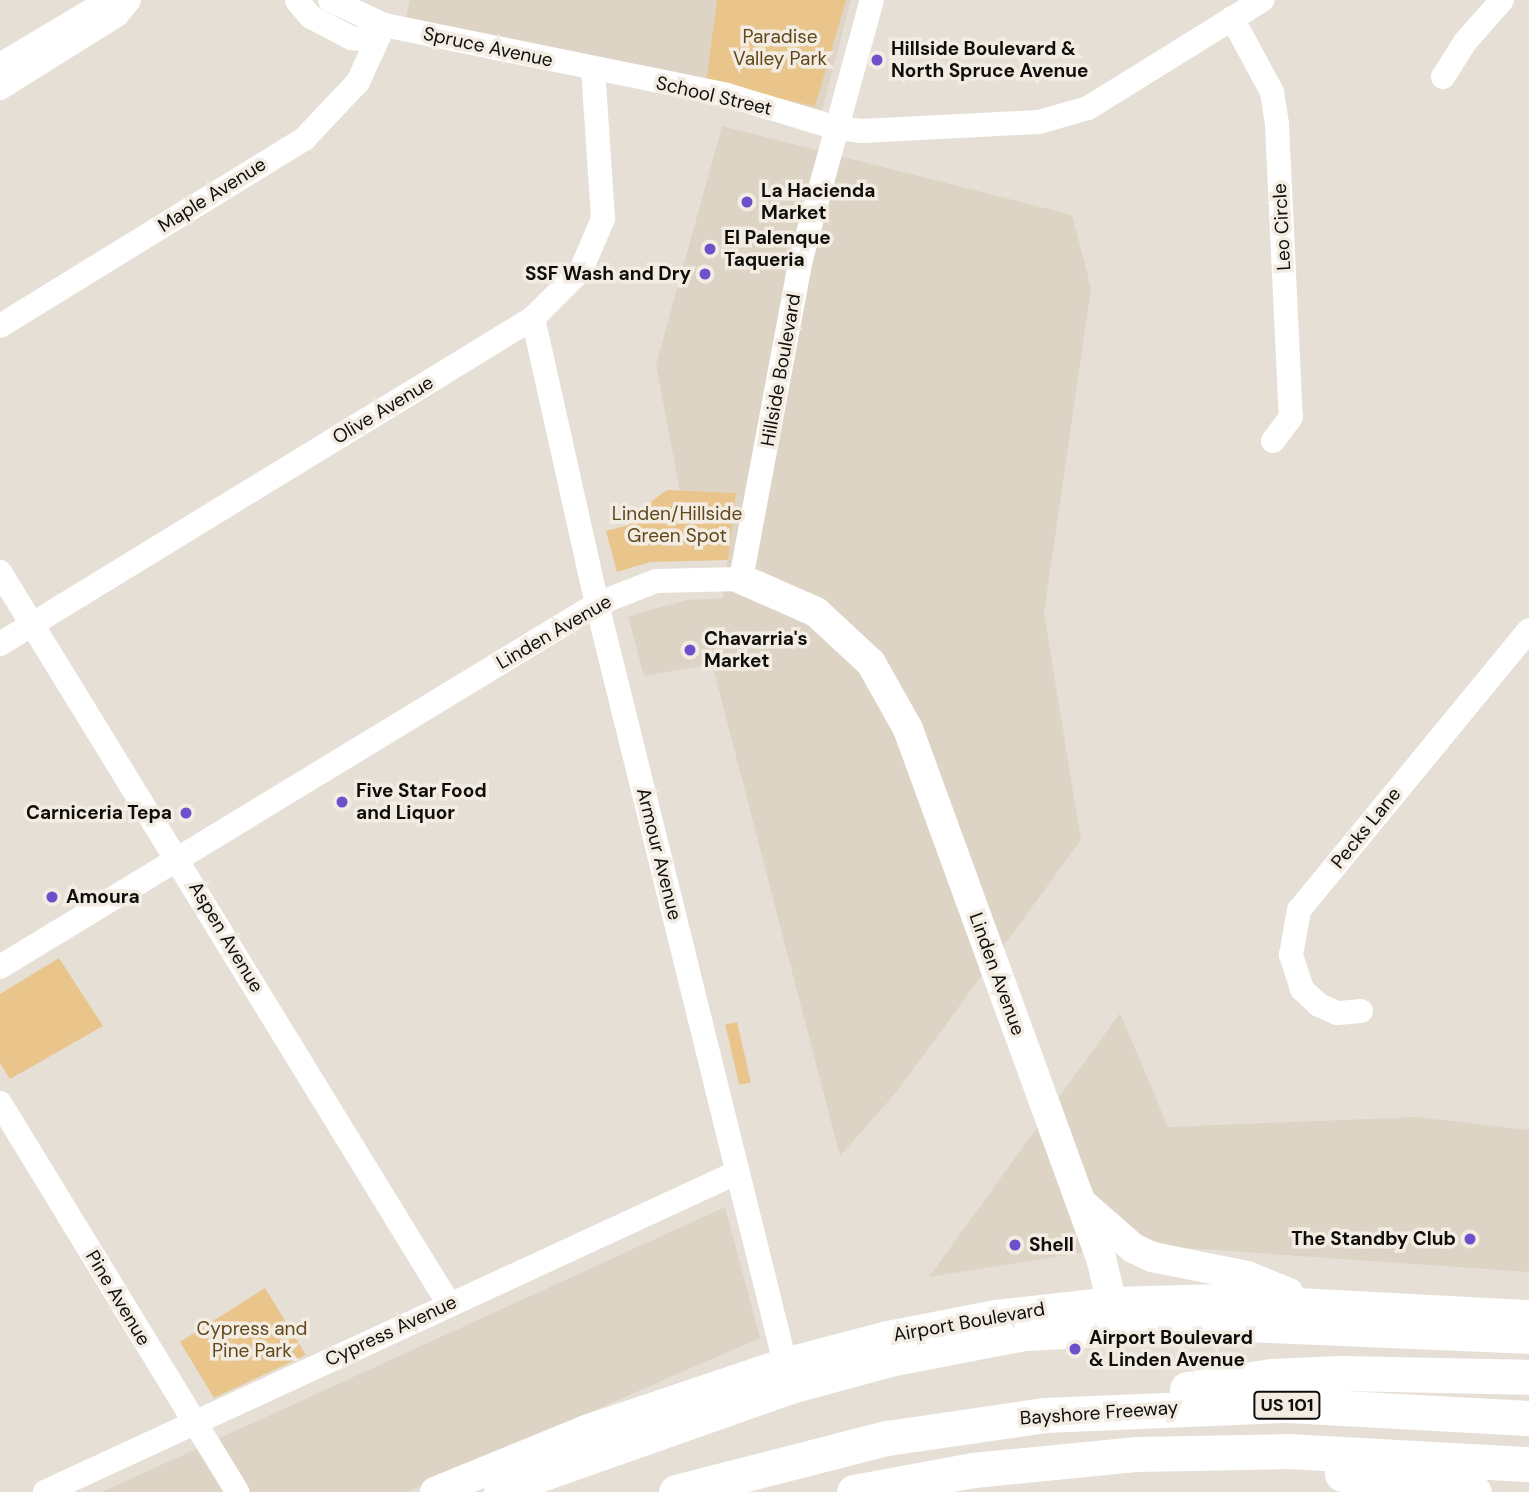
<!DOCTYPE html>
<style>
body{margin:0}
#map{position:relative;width:1529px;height:1492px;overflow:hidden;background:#e5dfd6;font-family:"DM Sans",sans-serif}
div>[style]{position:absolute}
.built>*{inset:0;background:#ded4c5}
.green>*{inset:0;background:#e9c58b;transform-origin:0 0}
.minor>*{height:24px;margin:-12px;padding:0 12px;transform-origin:12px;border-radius:12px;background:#fff}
.major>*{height:30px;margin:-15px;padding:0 15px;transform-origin:15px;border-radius:15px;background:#fff}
.highway>*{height:35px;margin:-17.5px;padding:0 17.5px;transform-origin:17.5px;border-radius:17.5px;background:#fff}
.dots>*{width:19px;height:19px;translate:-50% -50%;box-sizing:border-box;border:4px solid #f2ece3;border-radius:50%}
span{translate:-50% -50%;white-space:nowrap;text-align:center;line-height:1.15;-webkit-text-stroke:7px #f2ece3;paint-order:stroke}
.shield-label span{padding:2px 5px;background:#f2ece3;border:2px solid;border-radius:5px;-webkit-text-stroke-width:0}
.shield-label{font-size:18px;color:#100e0b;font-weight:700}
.park-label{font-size:19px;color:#61471a}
.street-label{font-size:19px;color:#100e0b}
.poi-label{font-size:19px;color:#100e0b;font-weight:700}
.left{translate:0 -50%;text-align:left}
.right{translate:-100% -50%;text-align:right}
</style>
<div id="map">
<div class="built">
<i style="clip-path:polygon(410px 0,851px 0,822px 110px,406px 18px)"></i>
<i style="clip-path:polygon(722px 126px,1072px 215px,1091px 288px,1044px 613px,1081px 840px,898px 1090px,840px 1156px,712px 664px,644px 676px,628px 616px,687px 600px,723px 598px,736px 494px,680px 491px,656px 365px)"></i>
<i style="clip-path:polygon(1120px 1013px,1168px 1127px,1417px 1117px,1529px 1130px,1529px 1272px,1185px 1248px,1154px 1241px,929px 1277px)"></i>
<i style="clip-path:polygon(725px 1207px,760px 1338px,407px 1492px,102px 1492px)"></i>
</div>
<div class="green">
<i style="clip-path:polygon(717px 0,846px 0,815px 106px,706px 83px)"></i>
<i style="clip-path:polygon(667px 490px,736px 493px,728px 560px,650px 562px,617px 572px,606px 531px,629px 525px,630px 517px)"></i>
<i style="clip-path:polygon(59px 958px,103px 1026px,10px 1079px,0 1063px,0 994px)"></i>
<i style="left:737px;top:1022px;width:62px;height:12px;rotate:77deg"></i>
<i style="clip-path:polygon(265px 1288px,306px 1355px,214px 1398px,180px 1342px)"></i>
</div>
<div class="minor">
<i style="left:330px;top:0;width:60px;rotate:24.8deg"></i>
<i style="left:384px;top:25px;width:350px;rotate:11.5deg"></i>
<i style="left:727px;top:95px;width:111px;rotate:16.8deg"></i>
<i style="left:833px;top:127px;width:29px;rotate:8deg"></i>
<i style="left:862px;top:131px;width:177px;rotate:-2.9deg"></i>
<i style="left:1039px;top:122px;width:51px;rotate:-15.9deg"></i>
<i style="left:1088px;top:108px;width:205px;rotate:-31.8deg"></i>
<i style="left:297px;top:1px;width:21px;rotate:49deg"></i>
<i style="left:311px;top:17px;width:45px;rotate:27.7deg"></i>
<i style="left:351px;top:38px;width:16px;rotate:7deg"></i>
<i style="left:367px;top:40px;width:23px;rotate:-41deg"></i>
<i style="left:1232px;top:18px;width:84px;rotate:61.6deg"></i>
<i style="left:1272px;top:92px;width:33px;rotate:81deg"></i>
<i style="left:1277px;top:125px;width:292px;rotate:87.3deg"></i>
<i style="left:1291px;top:417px;width:30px;rotate:127deg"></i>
<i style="left:0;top:65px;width:127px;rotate:-30.8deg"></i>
<i style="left:1443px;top:77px;width:41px;rotate:-57.8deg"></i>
<i style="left:1465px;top:42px;width:56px;rotate:-48.6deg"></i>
<i style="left:0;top:88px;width:138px;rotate:-32deg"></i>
<i style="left:117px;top:15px;width:19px;rotate:-51deg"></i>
<i style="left:533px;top:318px;width:293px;rotate:77.4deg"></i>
<i style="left:597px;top:604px;width:798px;rotate:76.09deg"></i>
<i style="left:0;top:326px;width:358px;rotate:-31.6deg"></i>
<i style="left:305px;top:138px;width:77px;rotate:-46.6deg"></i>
<i style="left:358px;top:82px;width:63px;rotate:-65.5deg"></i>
<i style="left:0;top:572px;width:859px;rotate:58.48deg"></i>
<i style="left:0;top:644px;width:625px;rotate:-31.45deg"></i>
<i style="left:533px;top:318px;width:68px;rotate:-45deg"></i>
<i style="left:581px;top:270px;width:56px;rotate:-66.7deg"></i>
<i style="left:603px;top:219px;width:149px;rotate:-93.8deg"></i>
<i style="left:0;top:967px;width:699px;rotate:-31.3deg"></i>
<i style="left:597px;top:604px;width:63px;rotate:-21.3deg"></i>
<i style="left:656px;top:581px;width:85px;rotate:-1.3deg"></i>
<i style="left:741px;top:579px;width:326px;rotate:-79.4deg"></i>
<i style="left:801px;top:259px;width:269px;rotate:-74.7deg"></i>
<i style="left:1361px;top:1011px;width:24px;rotate:175deg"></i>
<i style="left:1337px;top:1013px;width:20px;rotate:-156deg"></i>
<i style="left:1319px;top:1005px;width:23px;rotate:-137deg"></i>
<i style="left:1302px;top:989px;width:36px;rotate:-108deg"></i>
<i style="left:1291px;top:955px;width:46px;rotate:-79.9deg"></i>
<i style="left:1299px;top:910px;width:362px;rotate:-50.6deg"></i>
<i style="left:0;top:1103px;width:456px;rotate:58.6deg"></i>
<i style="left:45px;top:1492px;width:763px;rotate:-24.79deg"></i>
</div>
<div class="major">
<i style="left:741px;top:579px;width:82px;rotate:23.7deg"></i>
<i style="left:816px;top:612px;width:75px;rotate:42.8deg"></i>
<i style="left:871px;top:663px;width:76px;rotate:60.7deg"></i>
<i style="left:908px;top:729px;width:563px;rotate:69.96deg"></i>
<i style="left:1101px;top:1258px;width:65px;rotate:76.6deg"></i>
<i style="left:1083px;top:1204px;width:67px;rotate:41.3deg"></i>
<i style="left:1133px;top:1248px;width:21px;rotate:25deg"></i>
<i style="left:1152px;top:1257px;width:97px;rotate:11.3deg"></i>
<i style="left:1247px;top:1276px;width:45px;rotate:22deg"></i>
<i style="left:435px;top:1492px;width:163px;rotate:-22.3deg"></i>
<i style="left:586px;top:1430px;width:210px;rotate:-18.6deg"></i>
<i style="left:785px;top:1363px;width:106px;rotate:-14.7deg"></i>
<i style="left:888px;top:1336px;width:110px;rotate:-11deg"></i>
<i style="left:996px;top:1315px;width:117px;rotate:-6.4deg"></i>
<i style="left:1112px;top:1302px;width:109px;rotate:-1.6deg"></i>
<i style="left:1221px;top:1299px;width:308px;rotate:3deg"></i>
<i style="left:499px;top:1492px;width:310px;rotate:-19.4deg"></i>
<i style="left:791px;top:1389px;width:108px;rotate:-15.1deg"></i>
<i style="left:895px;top:1361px;width:132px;rotate:-10.9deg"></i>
<i style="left:1025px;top:1336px;width:198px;rotate:-2.9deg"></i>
<i style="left:1223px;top:1326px;width:306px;rotate:2.4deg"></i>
</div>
<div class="highway">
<i style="left:1187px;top:1389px;width:85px;rotate:-8.8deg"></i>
<i style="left:1271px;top:1376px;width:70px;rotate:-2.5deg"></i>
<i style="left:1341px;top:1373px;width:188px;rotate:1.2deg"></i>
<i style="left:1342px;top:1474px;width:133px;rotate:7.8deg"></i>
<i style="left:676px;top:1492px;width:218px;rotate:-14.4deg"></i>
<i style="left:887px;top:1438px;width:160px;rotate:-8.3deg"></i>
<i style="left:1045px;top:1415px;width:243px;rotate:-2.4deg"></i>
<i style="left:1288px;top:1405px;width:241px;rotate:3.1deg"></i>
<i style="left:854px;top:1492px;width:121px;rotate:-10.5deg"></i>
<i style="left:973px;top:1470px;width:165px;rotate:-5.6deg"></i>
<i style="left:1137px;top:1454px;width:150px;rotate:-1.1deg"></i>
<i style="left:1287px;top:1451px;width:242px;rotate:3.1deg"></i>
</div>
<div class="dots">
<i style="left:877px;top:60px;background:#6c51cb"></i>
<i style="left:747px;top:202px;background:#6c51cb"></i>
<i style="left:710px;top:249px;background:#6c51cb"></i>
<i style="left:705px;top:274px;background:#6c51cb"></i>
<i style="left:690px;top:650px;background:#6c51cb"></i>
<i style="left:342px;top:802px;background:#6c51cb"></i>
<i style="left:186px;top:813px;background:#6c51cb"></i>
<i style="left:52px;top:897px;background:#6c51cb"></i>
<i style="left:1470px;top:1239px;background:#6c51cb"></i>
<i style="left:1015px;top:1245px;background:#6c51cb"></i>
<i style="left:1075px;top:1349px;background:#6c51cb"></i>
</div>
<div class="shield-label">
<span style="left:1287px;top:1405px">US 101</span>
</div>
<div class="park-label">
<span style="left:780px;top:48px">Paradise<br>Valley Park</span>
<span style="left:677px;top:525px">Linden/Hillside<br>Green Spot</span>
<span style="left:252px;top:1340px">Cypress and<br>Pine Park</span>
</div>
<div class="street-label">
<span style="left:488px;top:47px;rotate:12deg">Spruce Avenue</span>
<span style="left:714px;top:96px;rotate:13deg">School Street</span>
<span style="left:212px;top:195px;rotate:-32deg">Maple Avenue</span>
<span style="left:1282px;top:227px;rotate:-93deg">Leo Circle</span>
<span style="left:781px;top:370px;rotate:-80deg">Hillside Boulevard</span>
<span style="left:383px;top:410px;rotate:-31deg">Olive Avenue</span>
<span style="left:554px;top:632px;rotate:-30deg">Linden Avenue</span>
<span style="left:1366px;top:828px;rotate:-51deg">Pecks Lane</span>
<span style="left:659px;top:854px;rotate:76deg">Armour Avenue</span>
<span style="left:226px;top:937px;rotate:59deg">Aspen Avenue</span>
<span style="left:997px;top:974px;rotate:70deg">Linden Avenue</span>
<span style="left:118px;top:1298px;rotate:59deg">Pine Avenue</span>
<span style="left:969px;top:1322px;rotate:-10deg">Airport Boulevard</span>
<span style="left:391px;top:1331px;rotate:-25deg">Cypress Avenue</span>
<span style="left:1099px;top:1413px;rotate:-4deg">Bayshore Freeway</span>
</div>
<div class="poi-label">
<span class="left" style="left:891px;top:60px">Hillside Boulevard &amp;<br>North Spruce Avenue</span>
<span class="left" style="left:761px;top:202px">La Hacienda<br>Market</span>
<span class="left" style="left:724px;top:249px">El Palenque<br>Taqueria</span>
<span class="right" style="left:691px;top:274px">SSF Wash and Dry</span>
<span class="left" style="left:704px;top:650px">Chavarria's<br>Market</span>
<span class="left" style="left:356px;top:802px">Five Star Food<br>and Liquor</span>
<span class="right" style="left:172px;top:813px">Carniceria Tepa</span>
<span class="left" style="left:66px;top:897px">Amoura</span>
<span class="right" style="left:1456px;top:1239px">The Standby Club</span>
<span class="left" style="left:1029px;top:1245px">Shell</span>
<span class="left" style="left:1089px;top:1349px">Airport Boulevard<br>&amp; Linden Avenue</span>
</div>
</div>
